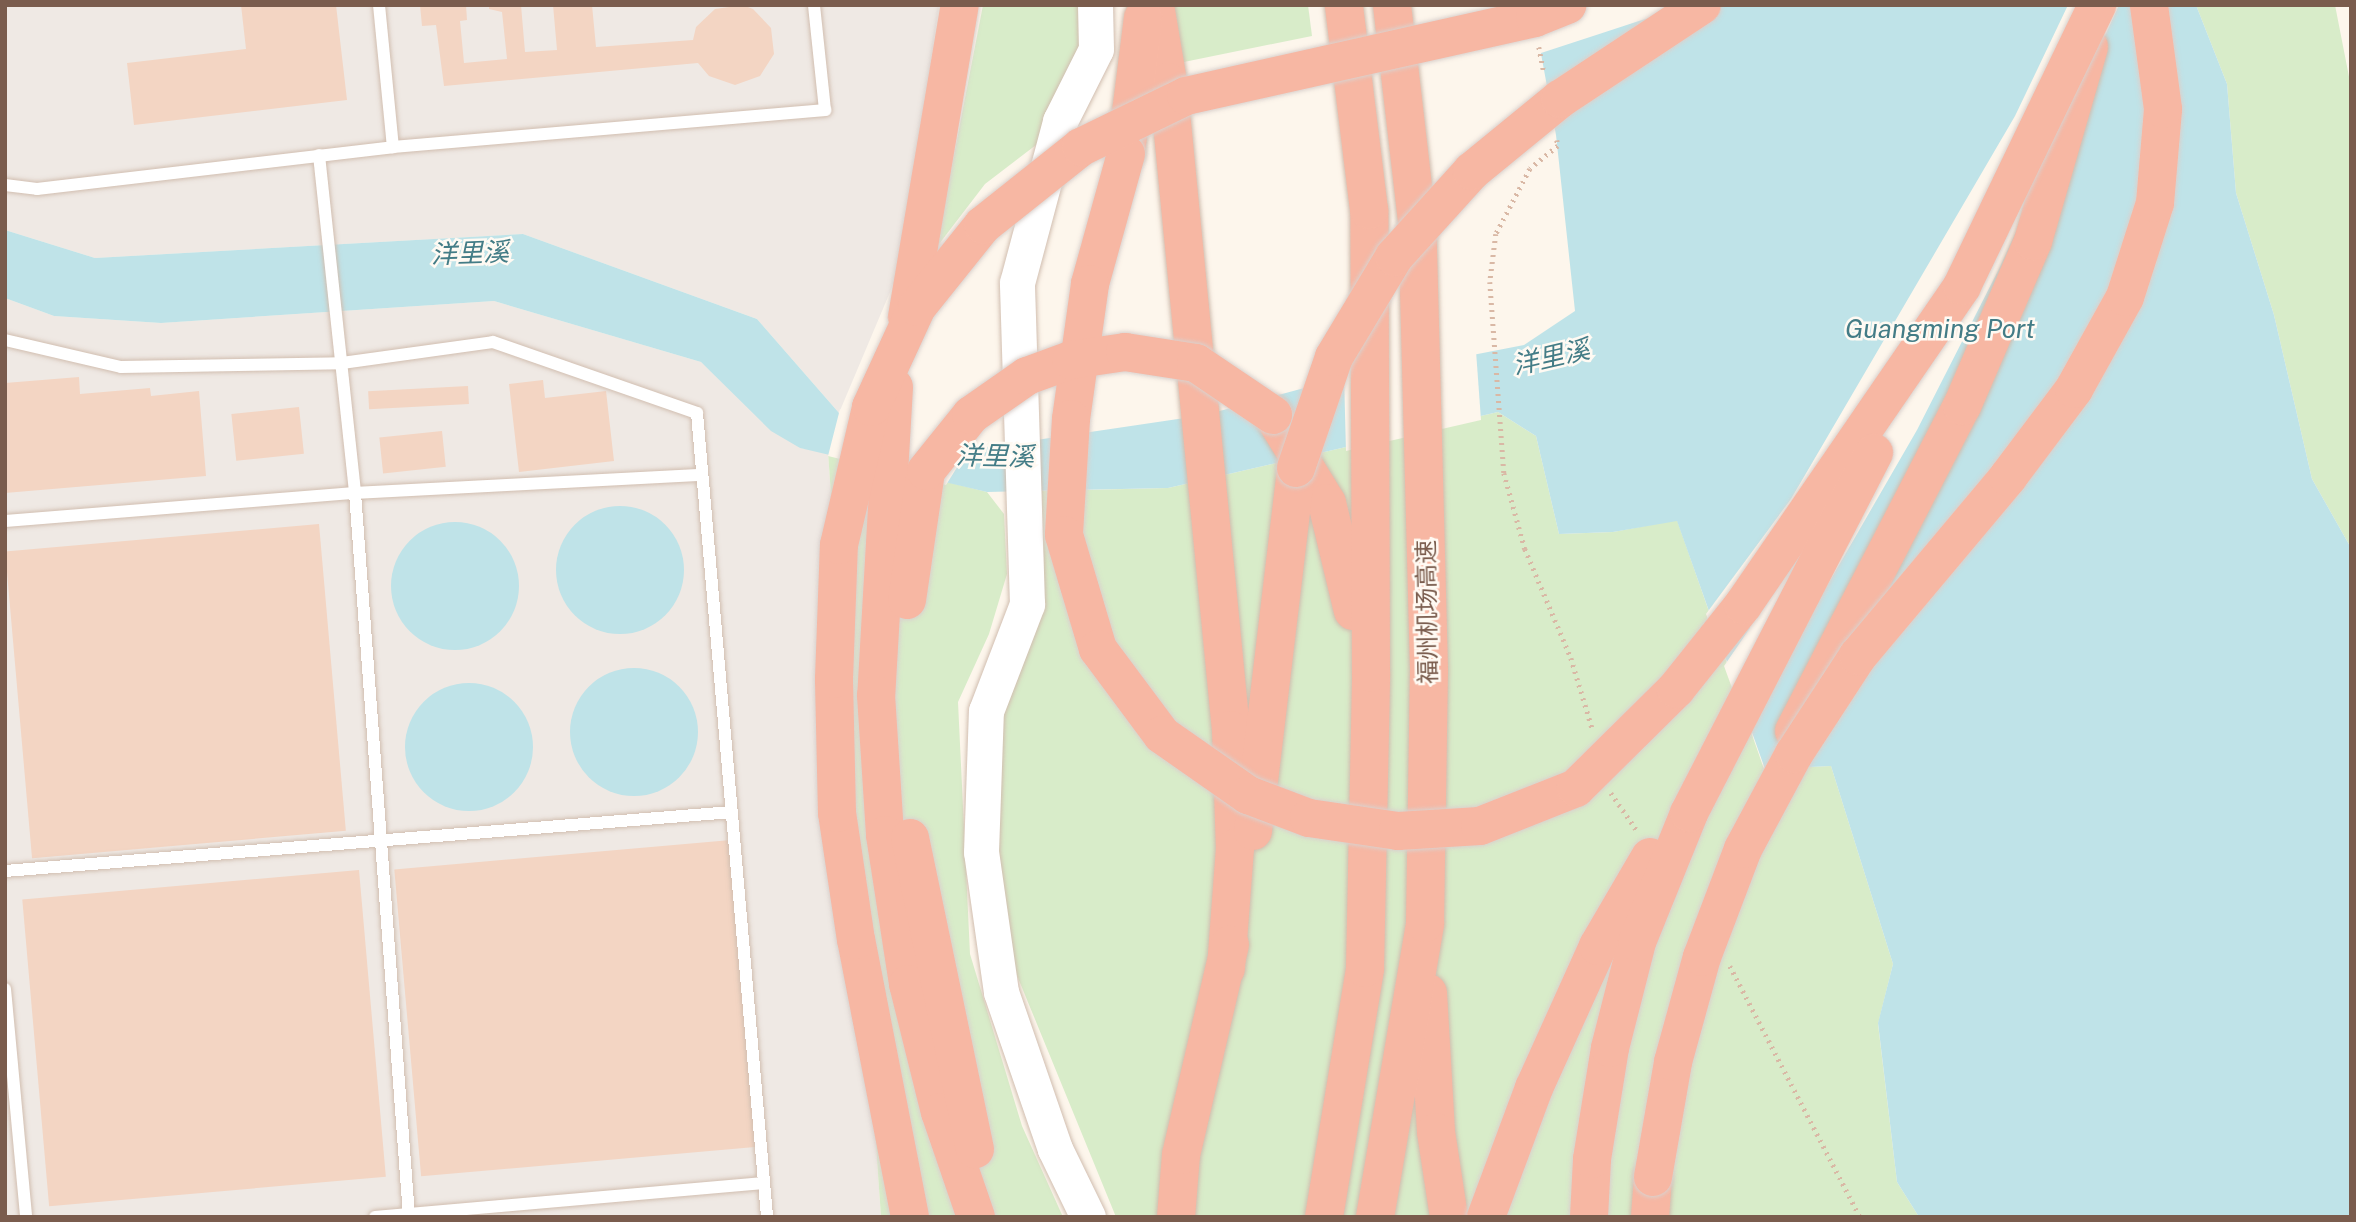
<!DOCTYPE html>
<meta charset="utf-8">
<style>
body{margin:0}
#map{position:relative;width:2356px;height:1222px;overflow:hidden;background:#fdf6ec;font-family:"Public Sans","Noto Sans SC",sans-serif}
div>[style]{position:absolute}
.industrial>*{inset:0;background:#efe9e4}
.green>*{inset:0;background:#d8ecc9}
.water>*{inset:0;background:#bfe3e8}
.round{border-radius:50%}
.pier>*{inset:0;background:#fdf6ec}
.building>*{inset:0;background:#f3d5c3;transform-origin:0 0}
.path>*{height:4.5px;margin-top:-2.25px;transform-origin:0;background:repeating-linear-gradient(90deg,#d9b8a5 0 2px,transparent 0 7px)}
.roads{filter:drop-shadow(0 0 2px #d1beb0) drop-shadow(0 0 2px #d1beb0)}
.lane>*{height:12px;margin:-6px;padding:0 6px;transform-origin:6px;border-radius:6px;background:#fff}
.secondary>*{height:35px;margin:-17.5px;padding:0 17.5px;transform-origin:17.5px;border-radius:17.5px;background:#fff}
.highway>*{height:38px;margin:-19px;padding:0 19px;transform-origin:19px;border-radius:19px;background:#f7b7a3}
.bridges{filter:drop-shadow(0 0 2px #dad1cd) drop-shadow(0 0 2px #dad1cd)}
.highway-bridge>*{height:38px;margin:-19px;padding:0 19px;transform-origin:19px;border-radius:19px;background:#f7b7a3}
span{translate:-50% -50%;white-space:nowrap;text-align:center;line-height:1.15;-webkit-text-stroke:5px #fffaf3;paint-order:stroke}
.street-label{font-size:24px;color:#7a5c4d}
.water-label{font-size:26px;color:#437c86;font-style:italic}
.frame{position:absolute;inset:0;border:7px solid #7a5c4d;pointer-events:none}
</style>
<div id="map">
<div class="industrial">
<i style="clip-path:polygon(5px 5px,939px 5px,901px 266px,839px 413px,757px 319px,523px 234px,95px 258px,5px 230px)"></i>
<i style="clip-path:polygon(5px 298px,54px 316px,161px 323px,494px 301px,701px 362px,800px 448px,828px 452px,881px 1217px,5px 1217px)"></i>
</div>
<div class="green">
<i style="clip-path:polygon(983px 5px,1081px 5px,1082px 56px,1053px 132px,985px 184px,936px 248px)"></i>
<i style="clip-path:polygon(1126px 5px,1308px 5px,1312px 36px,1179px 63px,1124px 55px)"></i>
<i style="clip-path:polygon(2196px 5px,2335px 5px,2351px 87px,2351px 548px,2312px 479px,2274px 315px,2236px 193px,2227px 84px)"></i>
<i style="clip-path:polygon(1498px 412px,1536px 436px,1559px 534px,1613px 532px,1677px 520px,1764px 769px,1831px 766px,1893px 964px,1878px 1024px,1897px 1182px,1919px 1217px,1116px 1217px,1014px 968px,990px 785px,1003px 697px,1044px 610px,1042px 491px,1168px 488px)"></i>
<i style="clip-path:polygon(828px 452px,987px 492px,1004px 514px,1007px 574px,989px 634px,958px 702px,970px 954px,1022px 1126px,1063px 1217px,881px 1217px)"></i>
</div>
<div class="water">
<i style="clip-path:polygon(1532px 5px,2196px 5px,2227px 84px,2236px 193px,2274px 315px,2312px 479px,2351px 548px,2351px 1217px,1919px 1217px,1897px 1182px,1878px 1023px,1893px 964px,1831px 766px,1765px 769px,1677px 521px,1613px 532px,1559px 534px,1536px 436px,1498px 412px,1168px 488px,987px 492px,800px 448px,771px 431px,701px 362px,494px 301px,161px 323px,54px 316px,5px 298px,5px 230px,95px 258px,523px 234px,757px 319px,839px 413px,854px 422px,989px 447px,1205px 415px,1308px 387px,1524px 345px,1575px 311px,1556px 135px)"></i>
<i class="round" style="left:556px;top:506px;width:128px;height:128px"></i>
<i class="round" style="left:391px;top:522px;width:128px;height:128px"></i>
<i class="round" style="left:570px;top:668px;width:128px;height:128px"></i>
<i class="round" style="left:405px;top:683px;width:128px;height:128px"></i>
</div>
<div class="pier">
<i style="clip-path:polygon(1529px 5px,1688px 5px,1538px 54px)"></i>
<i style="clip-path:polygon(2068px 5px,2119px 5px,2000px 267px,1917px 430px,1772px 681px,1748px 732px,1724px 666px,1750px 628px,1750px 617px,1720px 653px,1706px 614px,1791px 499px,2015px 116px)"></i>
<i style="clip-path:polygon(1476px 351px,1481px 420px,1346px 451px,1344px 376px)"></i>
<i style="clip-path:polygon(840px 409px,855px 419px,974px 440px,946px 485px,828px 456px)"></i>
</div>
<div class="building">
<i style="clip-path:polygon(241px 5px,336px 5px,347px 100px,134px 125px,127px 63px,246px 49px)"></i>
<i style="clip-path:polygon(420px 5px,466px 5px,467px 20px,460px 21px,464px 63px,507px 59px,502px 12px,489px 9px,489px 5px,521px 5px,525px 52px,557px 50px,553px 5px,592px 5px,596px 47px,693px 40px,696px 27px,715px 9px,743px 5px,753px 9px,771px 28px,774px 54px,760px 76px,735px 85px,709px 76px,698px 63px,444px 86px,436px 25px,422px 26px)"></i>
<i style="clip-path:polygon(79px 377px,80px 394px,150px 388px,151px 396px,199px 391px,206px 476px,5px 493px,5px 383px)"></i>
<i style="clip-path:polygon(543px 380px,545px 398px,606px 391px,614px 461px,519px 472px,509px 384px)"></i>
<i style="left:468px;top:386px;width:18px;height:100px;rotate:87deg"></i>
<i style="left:299px;top:407px;width:47px;height:68px;rotate:84deg"></i>
<i style="left:442px;top:431px;width:36px;height:63px;rotate:84deg"></i>
<i style="left:319px;top:524px;width:308px;height:315px;rotate:85deg"></i>
<i style="left:731px;top:840px;width:308px;height:338px;rotate:85deg"></i>
<i style="left:359px;top:870px;width:308px;height:338px;rotate:85deg"></i>
</div>
<div class="path">
<i style="left:1539px;top:47px;width:26px;rotate:79deg"></i>
<i style="left:1557px;top:140px;width:6px;rotate:81deg"></i>
<i style="left:1558px;top:146px;width:36px;rotate:141deg"></i>
<i style="left:1530px;top:169px;width:73px;rotate:117.6deg"></i>
<i style="left:1496px;top:234px;width:48px;rotate:97.1deg"></i>
<i style="left:1490px;top:282px;width:192px;rotate:85.8deg"></i>
<i style="left:1504px;top:473px;width:79px;rotate:74.6deg"></i>
<i style="left:1525px;top:549px;width:118px;rotate:67.1deg"></i>
<i style="left:1571px;top:658px;width:76px;rotate:73.2deg"></i>
<i style="left:1611px;top:793px;width:47px;rotate:55.3deg"></i>
<i style="left:1730px;top:966px;width:283px;rotate:62.6deg"></i>
</div>
<div class="roads">
<div class="lane">
<i style="left:379px;top:5px;width:143px;rotate:84.4deg"></i>
<i style="left:319px;top:155px;width:340px;rotate:83.9deg"></i>
<i style="left:355px;top:493px;width:726px;rotate:85.73deg"></i>
<i style="left:5px;top:185px;width:32px;rotate:7deg"></i>
<i style="left:37px;top:189px;width:358px;rotate:-6.7deg"></i>
<i style="left:393px;top:147px;width:434px;rotate:-4.9deg"></i>
<i style="left:825px;top:110px;width:106px;rotate:-96deg"></i>
<i style="left:5px;top:340px;width:119px;rotate:13.1deg"></i>
<i style="left:121px;top:367px;width:221px;rotate:-1deg"></i>
<i style="left:342px;top:363px;width:152px;rotate:-7.9deg"></i>
<i style="left:493px;top:342px;width:216px;rotate:19.2deg"></i>
<i style="left:697px;top:413px;width:807px;rotate:85.02deg"></i>
<i style="left:5px;top:521px;width:351px;rotate:-4.6deg"></i>
<i style="left:355px;top:493px;width:347px;rotate:-3deg"></i>
<i style="left:5px;top:871px;width:729px;rotate:-4.64deg"></i>
<i style="left:5px;top:989px;width:229px;rotate:84.7deg"></i>
<i style="left:375px;top:1217px;width:390px;rotate:-5deg"></i>
</div>
<div class="secondary">
<i style="left:1088px;top:1217px;width:76px;rotate:-115.9deg"></i>
<i style="left:1055px;top:1149px;width:166px;rotate:-109deg"></i>
<i style="left:1001px;top:992px;width:141px;rotate:-98.1deg"></i>
<i style="left:981px;top:852px;width:141px;rotate:-88deg"></i>
<i style="left:986px;top:711px;width:115px;rotate:-69deg"></i>
<i style="left:1027px;top:604px;width:321px;rotate:-91.8deg"></i>
<i style="left:1017px;top:283px;width:168px;rotate:-75.1deg"></i>
<i style="left:1060px;top:121px;width:80px;rotate:-63.4deg"></i>
<i style="left:1096px;top:49px;width:44px;rotate:-91.3deg"></i>
</div>
<div class="highway">
<i style="left:1155px;top:5px;width:78px;rotate:80.4deg"></i>
<i style="left:1168px;top:82px;width:651px;rotate:84.45deg"></i>
<i style="left:1231px;top:730px;width:118px;rotate:88.1deg"></i>
<i style="left:1235px;top:848px;width:121px;rotate:94.3deg"></i>
<i style="left:1126px;top:152px;width:135px;rotate:-82.8deg"></i>
<i style="left:1273px;top:415px;width:103px;rotate:58.5deg"></i>
<i style="left:1327px;top:503px;width:111px;rotate:76.5deg"></i>
<i style="left:1794px;top:731px;width:366px;rotate:-62.7deg"></i>
<i style="left:1962px;top:406px;width:180px;rotate:-66.7deg"></i>
<i style="left:2033px;top:241px;width:202px;rotate:-73.9deg"></i>
<i style="left:1253px;top:831px;width:366px;rotate:-83.2deg"></i>
<i style="left:1428px;top:993px;width:139px;rotate:86.7deg"></i>
<i style="left:1436px;top:1132px;width:86px;rotate:81.3deg"></i>
<i style="left:1176px;top:1217px;width:62px;rotate:-85.4deg"></i>
<i style="left:1181px;top:1155px;width:216px;rotate:-76.9deg"></i>
<i style="left:1324px;top:1217px;width:252px;rotate:-80.6deg"></i>
<i style="left:1365px;top:968px;width:295px;rotate:-88.8deg"></i>
<i style="left:1371px;top:673px;width:463px;rotate:-90.2deg"></i>
<i style="left:1369px;top:210px;width:207px;rotate:-97deg"></i>
<i style="left:1375px;top:1217px;width:298px;rotate:-80.3deg"></i>
<i style="left:1425px;top:923px;width:253px;rotate:-89.1deg"></i>
<i style="left:1429px;top:670px;width:449px;rotate:-91.5deg"></i>
<i style="left:1417px;top:221px;width:217px;rotate:-96.6deg"></i>
<i style="left:1650px;top:1217px;width:40px;rotate:-85.7deg"></i>
</div>
</div>
<div class="bridges">
<div class="highway-bridge">
<i style="left:1126px;top:154px;width:135px;rotate:105.5deg"></i>
<i style="left:1090px;top:284px;width:136px;rotate:98deg"></i>
<i style="left:1071px;top:419px;width:116px;rotate:93.5deg"></i>
<i style="left:1064px;top:535px;width:119px;rotate:73.4deg"></i>
<i style="left:1098px;top:649px;width:107px;rotate:53.3deg"></i>
<i style="left:1162px;top:735px;width:105px;rotate:34.9deg"></i>
<i style="left:1248px;top:795px;width:65px;rotate:20.7deg"></i>
<i style="left:1309px;top:818px;width:90px;rotate:8.3deg"></i>
<i style="left:1398px;top:831px;width:82px;rotate:-3.5deg"></i>
<i style="left:1480px;top:826px;width:103px;rotate:-21.6deg"></i>
<i style="left:1576px;top:788px;width:141px;rotate:-44.7deg"></i>
<i style="left:1676px;top:689px;width:107px;rotate:-51.4deg"></i>
<i style="left:1743px;top:605px;width:387px;rotate:-55.5deg"></i>
<i style="left:1962px;top:286px;width:312px;rotate:-64.3deg"></i>
<i style="left:907px;top:317px;width:316px;rotate:-80.4deg"></i>
<i style="left:894px;top:387px;width:309px;rotate:93.3deg"></i>
<i style="left:876px;top:695px;width:140px;rotate:86.3deg"></i>
<i style="left:885px;top:835px;width:151px;rotate:81.2deg"></i>
<i style="left:908px;top:984px;width:132px;rotate:76deg"></i>
<i style="left:940px;top:1112px;width:111px;rotate:71.1deg"></i>
<i style="left:1296px;top:468px;width:117px;rotate:-71.1deg"></i>
<i style="left:1334px;top:357px;width:117px;rotate:-59deg"></i>
<i style="left:1394px;top:257px;width:116px;rotate:-47.8deg"></i>
<i style="left:1472px;top:171px;width:114px;rotate:-39.3deg"></i>
<i style="left:1560px;top:99px;width:170px;rotate:-33.5deg"></i>
<i style="left:907px;top:600px;width:130px;rotate:-81.6deg"></i>
<i style="left:926px;top:471px;width:72px;rotate:-51.2deg"></i>
<i style="left:971px;top:415px;width:68px;rotate:-34.9deg"></i>
<i style="left:1027px;top:376px;width:47px;rotate:-20deg"></i>
<i style="left:1071px;top:360px;width:55px;rotate:-8.4deg"></i>
<i style="left:1125px;top:352px;width:72px;rotate:8.8deg"></i>
<i style="left:1196px;top:363px;width:93px;rotate:34deg"></i>
<i style="left:910px;top:838px;width:318px;rotate:78.2deg"></i>
<i style="left:1653px;top:1177px;width:117px;rotate:-80.1deg"></i>
<i style="left:1673px;top:1062px;width:109px;rotate:-74.6deg"></i>
<i style="left:1702px;top:957px;width:116px;rotate:-69.2deg"></i>
<i style="left:1743px;top:849px;width:108px;rotate:-61.8deg"></i>
<i style="left:1794px;top:754px;width:117px;rotate:-56.9deg"></i>
<i style="left:1858px;top:656px;width:234px;rotate:-50deg"></i>
<i style="left:2008px;top:477px;width:110px;rotate:-53.1deg"></i>
<i style="left:2074px;top:389px;width:105px;rotate:-61deg"></i>
<i style="left:2125px;top:297px;width:99px;rotate:-72.3deg"></i>
<i style="left:2155px;top:203px;width:94px;rotate:-85.1deg"></i>
<i style="left:2163px;top:109px;width:105px;rotate:-97.7deg"></i>
<i style="left:910px;top:1217px;width:282px;rotate:-101deg"></i>
<i style="left:856px;top:940px;width:128px;rotate:-98.5deg"></i>
<i style="left:837px;top:813px;width:134px;rotate:-91.3deg"></i>
<i style="left:834px;top:679px;width:134px;rotate:-87.9deg"></i>
<i style="left:839px;top:545px;width:142px;rotate:-76.9deg"></i>
<i style="left:871px;top:407px;width:110px;rotate:-65.3deg"></i>
<i style="left:917px;top:307px;width:105px;rotate:-51.2deg"></i>
<i style="left:983px;top:225px;width:125px;rotate:-38.5deg"></i>
<i style="left:1081px;top:147px;width:117px;rotate:-25.9deg"></i>
<i style="left:1186px;top:96px;width:358px;rotate:-12.6deg"></i>
<i style="left:1535px;top:18px;width:35px;rotate:-22deg"></i>
<i style="left:1486px;top:1217px;width:138px;rotate:-69.6deg"></i>
<i style="left:1534px;top:1088px;width:156px;rotate:-65.7deg"></i>
<i style="left:1598px;top:946px;width:103px;rotate:-59.7deg"></i>
<i style="left:1589px;top:1217px;width:58px;rotate:-87deg"></i>
<i style="left:1592px;top:1159px;width:112px;rotate:-80.8deg"></i>
<i style="left:1610px;top:1048px;width:109px;rotate:-75.7deg"></i>
<i style="left:1637px;top:942px;width:139px;rotate:-68deg"></i>
<i style="left:1689px;top:813px;width:405px;rotate:-62.8deg"></i>
</div>
</div>
<div class="street-label">
<span style="left:1427px;top:612px;rotate:-91deg">福州机场高速</span>
</div>
<div class="water-label">
<span style="left:470px;top:253px;rotate:-2deg">洋里溪</span>
<span style="left:1940px;top:329px">Guangming Port</span>
<span style="left:1551px;top:357px;rotate:-13deg">洋里溪</span>
<span style="left:995px;top:456px;rotate:1deg">洋里溪</span>
</div>
<div class="frame"></div>
</div>
